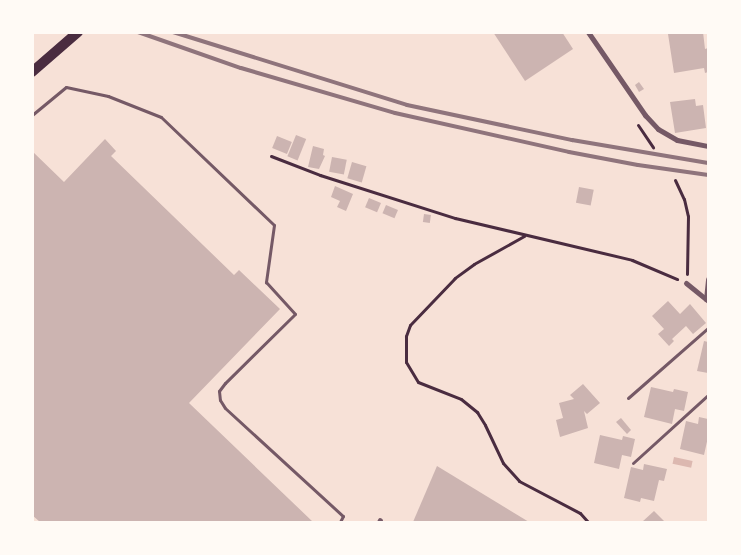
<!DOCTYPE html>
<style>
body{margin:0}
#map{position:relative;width:741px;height:555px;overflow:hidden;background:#f7e1d7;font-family:"DM Sans",sans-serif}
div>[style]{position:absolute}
.water>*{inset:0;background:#dcb8b0;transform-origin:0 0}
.building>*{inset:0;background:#ccb4b1;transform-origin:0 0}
.path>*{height:3px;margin:-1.5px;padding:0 1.5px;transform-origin:1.5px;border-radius:1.5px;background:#4a2c40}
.service>*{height:3px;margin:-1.5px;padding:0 1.5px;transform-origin:1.5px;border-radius:1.5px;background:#755966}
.minor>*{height:5px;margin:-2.5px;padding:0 2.5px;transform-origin:2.5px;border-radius:2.5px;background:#755966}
.secondary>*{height:10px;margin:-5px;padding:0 5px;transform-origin:5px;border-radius:5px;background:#4a2c40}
.rail>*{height:4px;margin:-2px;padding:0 2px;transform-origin:2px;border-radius:2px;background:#8f747c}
span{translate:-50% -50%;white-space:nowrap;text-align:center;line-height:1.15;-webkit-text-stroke:4px #fffaf5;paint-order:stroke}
.frame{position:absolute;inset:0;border:34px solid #fffaf5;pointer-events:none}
</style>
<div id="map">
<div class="water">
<i style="left:674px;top:457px;width:19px;height:7px;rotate:12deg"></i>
</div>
<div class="building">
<i style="clip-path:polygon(493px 32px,562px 32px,573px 49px,525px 81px)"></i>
<i style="clip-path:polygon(677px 32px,703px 32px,705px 49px,708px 48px,708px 72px,705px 73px,704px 68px,674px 73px,668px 34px)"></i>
<i style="clip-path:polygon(639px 82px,644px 89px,639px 92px,635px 85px)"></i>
<i style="clip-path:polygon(695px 99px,696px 106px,703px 105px,706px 128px,675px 133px,670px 102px)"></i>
<i style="left:296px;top:135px;width:11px;height:23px;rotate:22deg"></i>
<i style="left:277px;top:136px;width:16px;height:13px;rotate:22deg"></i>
<i style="clip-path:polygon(105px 139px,116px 151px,111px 156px,234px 275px,239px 270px,280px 309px,189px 403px,313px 522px,40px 522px,32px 515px,32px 151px,64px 182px)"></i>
<i style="clip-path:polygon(313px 146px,324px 149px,323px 155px,325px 156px,319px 169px,308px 167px)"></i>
<i style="left:332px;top:157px;width:15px;height:15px;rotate:11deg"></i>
<i style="left:352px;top:162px;width:15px;height:17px;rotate:16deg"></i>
<i style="clip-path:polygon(335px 186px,353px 194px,346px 211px,337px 207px,340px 201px,331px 197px)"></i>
<i style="left:579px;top:187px;width:15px;height:16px;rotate:11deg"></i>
<i style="left:369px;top:198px;width:13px;height:10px;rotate:23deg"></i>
<i style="left:386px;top:205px;width:13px;height:9px;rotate:23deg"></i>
<i style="left:424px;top:214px;width:7px;height:8px;rotate:8deg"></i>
<i style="clip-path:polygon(668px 301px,680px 314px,690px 304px,706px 323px,693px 334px,686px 326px,672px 339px,674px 341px,669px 346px,658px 334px,664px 329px,652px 316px)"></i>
<i style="clip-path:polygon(704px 341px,708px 342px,708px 373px,697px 371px)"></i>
<i style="clip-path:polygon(583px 384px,600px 403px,587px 414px,584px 411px,588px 428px,560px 437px,556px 420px,563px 418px,559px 403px,574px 399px,570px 395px)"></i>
<i style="clip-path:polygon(651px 387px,673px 392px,674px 389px,688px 392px,684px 411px,675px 409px,672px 424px,644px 417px)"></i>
<i style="clip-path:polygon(699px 417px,708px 419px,708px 437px,704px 455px,680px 449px,686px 421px,698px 424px)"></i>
<i style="clip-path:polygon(621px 418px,631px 430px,627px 434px,616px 422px)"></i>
<i style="clip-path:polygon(600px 435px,622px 440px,623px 436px,635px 439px,631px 457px,622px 455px,619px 469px,594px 463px)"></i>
<i style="clip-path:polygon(644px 464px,667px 469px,664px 481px,659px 480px,654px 501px,641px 498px,640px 502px,624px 498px,631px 467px,643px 470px)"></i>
<i style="clip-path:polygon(437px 466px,529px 522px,413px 522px)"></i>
<i style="clip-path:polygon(654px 511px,665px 522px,642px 522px)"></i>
</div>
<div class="path">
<i style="left:638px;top:125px;width:27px;rotate:56deg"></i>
<i style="left:271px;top:156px;width:53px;rotate:21.2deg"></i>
<i style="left:320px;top:175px;width:142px;rotate:17.7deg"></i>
<i style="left:455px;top:218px;width:182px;rotate:13.3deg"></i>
<i style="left:632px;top:260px;width:49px;rotate:22.9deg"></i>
<i style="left:675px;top:180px;width:21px;rotate:65deg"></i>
<i style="left:684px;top:199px;width:17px;rotate:77deg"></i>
<i style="left:688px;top:216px;width:58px;rotate:91deg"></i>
<i style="left:524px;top:236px;width:57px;rotate:150.8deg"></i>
<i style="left:474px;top:264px;width:24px;rotate:144deg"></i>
<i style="left:455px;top:278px;width:65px;rotate:133.8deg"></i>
<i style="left:410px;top:325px;width:12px;rotate:110deg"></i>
<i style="left:406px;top:336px;width:26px;rotate:90deg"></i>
<i style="left:406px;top:362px;width:23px;rotate:59deg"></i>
<i style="left:418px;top:382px;width:46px;rotate:21.6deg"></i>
<i style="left:461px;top:399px;width:21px;rotate:39deg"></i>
<i style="left:477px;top:412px;width:15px;rotate:58deg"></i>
<i style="left:485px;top:425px;width:42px;rotate:64.7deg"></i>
<i style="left:503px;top:463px;width:24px;rotate:48deg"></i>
<i style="left:519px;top:481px;width:69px;rotate:27.7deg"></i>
<i style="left:580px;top:513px;width:12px;rotate:48deg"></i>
</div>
<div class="service">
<i style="left:32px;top:115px;width:44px;rotate:-39.5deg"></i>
<i style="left:66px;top:87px;width:43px;rotate:12.1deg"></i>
<i style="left:108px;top:96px;width:57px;rotate:21.6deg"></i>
<i style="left:161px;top:117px;width:156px;rotate:43.7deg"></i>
<i style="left:274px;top:225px;width:58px;rotate:98deg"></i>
<i style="left:266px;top:282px;width:43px;rotate:47.8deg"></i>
<i style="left:295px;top:314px;width:98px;rotate:135.4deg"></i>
<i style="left:225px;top:383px;width:10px;rotate:127deg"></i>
<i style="left:219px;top:391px;width:9px;rotate:84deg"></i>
<i style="left:220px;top:400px;width:9px;rotate:58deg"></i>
<i style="left:225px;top:408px;width:160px;rotate:42.5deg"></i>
<i style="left:343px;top:516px;width:7px;rotate:117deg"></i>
<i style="left:628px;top:398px;width:106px;rotate:-41.2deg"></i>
<i style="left:633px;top:463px;width:101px;rotate:-42.2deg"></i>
</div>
<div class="minor">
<i style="left:588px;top:32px;width:101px;rotate:55.5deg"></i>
<i style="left:645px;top:115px;width:19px;rotate:47deg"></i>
<i style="left:658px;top:129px;width:22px;rotate:30deg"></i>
<i style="left:677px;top:140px;width:32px;rotate:11deg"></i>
<i style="left:686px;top:283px;width:28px;rotate:39deg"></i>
<i style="left:706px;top:299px;width:20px;rotate:-84deg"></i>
<i style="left:379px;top:522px;width:2px;rotate:-63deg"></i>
</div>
<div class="secondary">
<i style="left:32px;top:72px;width:61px;rotate:-41deg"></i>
</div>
<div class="rail">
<i style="left:138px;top:32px;width:109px;rotate:19.3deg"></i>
<i style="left:241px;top:68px;width:160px;rotate:16.3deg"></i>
<i style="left:395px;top:113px;width:178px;rotate:12.6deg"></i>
<i style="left:569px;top:152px;width:70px;rotate:10.7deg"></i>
<i style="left:638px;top:165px;width:71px;rotate:8.1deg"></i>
<i style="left:173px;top:32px;width:245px;rotate:17.3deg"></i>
<i style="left:407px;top:105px;width:169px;rotate:12deg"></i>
<i style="left:572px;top:140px;width:138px;rotate:9.6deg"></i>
</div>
<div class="frame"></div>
</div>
